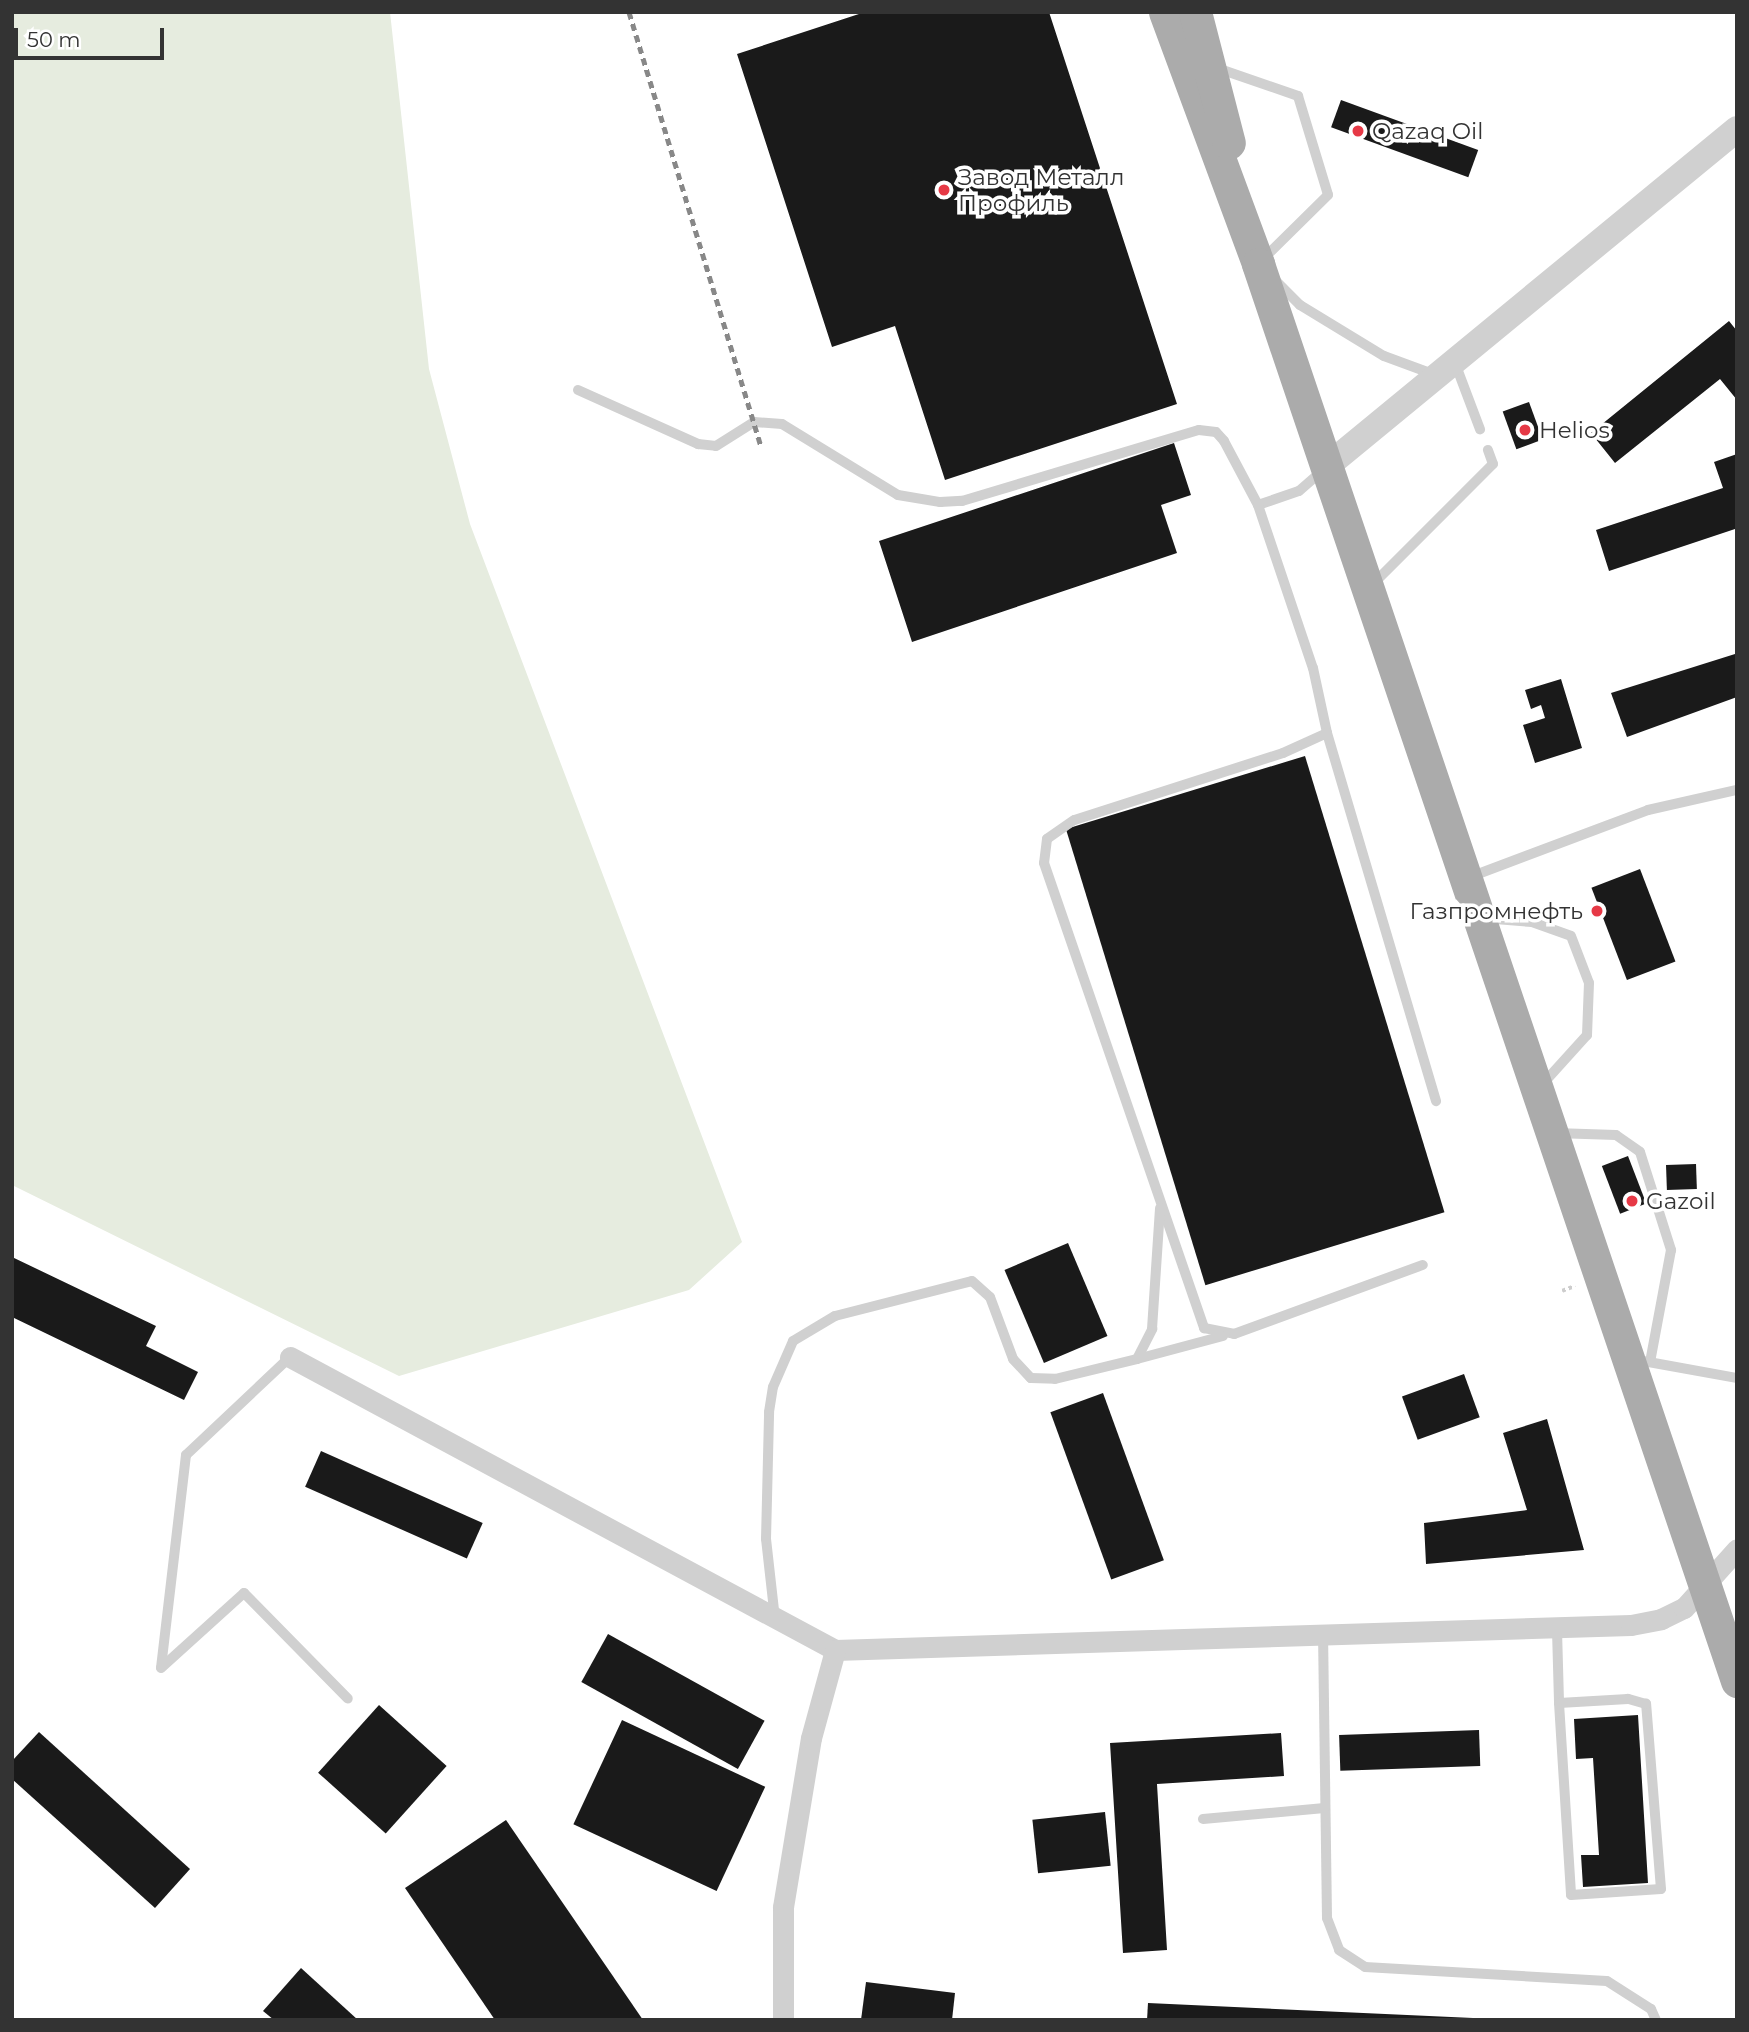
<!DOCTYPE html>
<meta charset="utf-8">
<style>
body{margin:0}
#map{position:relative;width:1749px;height:2032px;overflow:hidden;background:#fff;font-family:Montserrat,sans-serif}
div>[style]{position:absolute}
.green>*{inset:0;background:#e6ecdf}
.building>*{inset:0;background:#1a1a1a;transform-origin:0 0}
.path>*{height:3.5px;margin-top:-1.75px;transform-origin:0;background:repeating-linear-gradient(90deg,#cdcdcd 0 3.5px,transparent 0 7px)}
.service>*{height:10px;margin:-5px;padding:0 5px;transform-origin:5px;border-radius:5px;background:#d0d0d0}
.minor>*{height:21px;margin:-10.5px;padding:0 10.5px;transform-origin:10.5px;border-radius:10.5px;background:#d0d0d0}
.tertiary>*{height:26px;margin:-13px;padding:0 13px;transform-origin:13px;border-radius:13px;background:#d0d0d0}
.primary>*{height:33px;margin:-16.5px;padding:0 16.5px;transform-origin:16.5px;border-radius:16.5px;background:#ababab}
.rail>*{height:5px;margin-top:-2.5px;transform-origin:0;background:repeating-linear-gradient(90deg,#888 0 7px,transparent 0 12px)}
.dots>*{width:19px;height:19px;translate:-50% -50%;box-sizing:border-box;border:4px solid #fff;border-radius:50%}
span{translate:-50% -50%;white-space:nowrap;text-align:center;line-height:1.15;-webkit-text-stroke:7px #fff;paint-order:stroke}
.poi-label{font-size:23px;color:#333}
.left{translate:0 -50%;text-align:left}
.right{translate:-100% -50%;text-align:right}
.frame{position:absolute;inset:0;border:14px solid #333;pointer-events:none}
.scale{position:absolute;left:14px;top:28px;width:150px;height:32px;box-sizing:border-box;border:4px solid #333;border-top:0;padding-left:9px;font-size:21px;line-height:24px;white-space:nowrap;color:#333;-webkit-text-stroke:5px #fff;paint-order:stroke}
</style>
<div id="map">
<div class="green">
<i style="clip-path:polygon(12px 12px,390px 12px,429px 369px,470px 524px,742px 1242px,689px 1290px,399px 1376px,12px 1185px)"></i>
</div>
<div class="building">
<i style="clip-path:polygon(865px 12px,1049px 12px,1177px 404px,945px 480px,895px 326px,832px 347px,737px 54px)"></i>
<i style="left:1341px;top:100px;width:146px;height:29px;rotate:20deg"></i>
<i style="clip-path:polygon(1729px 321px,1737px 331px,1737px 400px,1720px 379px,1615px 463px,1591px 433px)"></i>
<i style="left:1529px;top:402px;width:40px;height:28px;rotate:70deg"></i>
<i style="clip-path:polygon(1174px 443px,1191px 495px,1161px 505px,1177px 553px,912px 642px,879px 541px)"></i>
<i style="clip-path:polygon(1737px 454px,1737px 534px,1735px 529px,1609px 571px,1596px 530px,1723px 488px,1714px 462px)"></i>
<i style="clip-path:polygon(1735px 654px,1737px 697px,1627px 737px,1611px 693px)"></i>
<i style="clip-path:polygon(1561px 679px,1582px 748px,1535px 763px,1523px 725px,1545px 718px,1541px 705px,1531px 709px,1525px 690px)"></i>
<i style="left:1305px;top:756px;width:477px;height:250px;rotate:73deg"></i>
<i style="left:1640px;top:869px;width:99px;height:52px;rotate:69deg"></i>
<i style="left:1628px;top:1156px;width:51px;height:28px;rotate:69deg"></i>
<i style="left:1696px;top:1164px;width:25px;height:30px;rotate:88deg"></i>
<i style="left:1068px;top:1243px;width:101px;height:69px;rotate:67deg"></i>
<i style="clip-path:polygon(12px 1257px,156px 1326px,146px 1346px,198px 1372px,184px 1400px,12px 1317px)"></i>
<i style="left:1464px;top:1374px;width:46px;height:66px;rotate:70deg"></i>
<i style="left:1103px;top:1393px;width:178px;height:56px;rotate:70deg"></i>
<i style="clip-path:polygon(1547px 1419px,1584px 1550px,1426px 1564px,1424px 1523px,1527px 1510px,1503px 1433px)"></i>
<i style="left:321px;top:1451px;width:177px;height:39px;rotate:24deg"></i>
<i style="left:608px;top:1634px;width:179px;height:55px;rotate:29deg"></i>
<i style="left:379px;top:1705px;width:91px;height:91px;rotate:42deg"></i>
<i style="clip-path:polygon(1638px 1715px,1648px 1883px,1583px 1887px,1581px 1855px,1599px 1855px,1593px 1758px,1576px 1759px,1574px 1719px)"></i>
<i style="left:622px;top:1720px;width:158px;height:115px;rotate:25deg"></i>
<i style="left:1479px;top:1730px;width:36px;height:140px;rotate:88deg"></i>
<i style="clip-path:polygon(39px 1732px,190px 1869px,155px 1908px,12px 1779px,12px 1761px)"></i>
<i style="clip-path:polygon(1281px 1733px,1284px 1776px,1157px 1784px,1167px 1950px,1123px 1953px,1110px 1743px)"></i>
<i style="left:1105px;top:1812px;width:54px;height:73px;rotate:84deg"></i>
<i style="clip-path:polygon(506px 1820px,643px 2020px,495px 2020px,405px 1888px)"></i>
<i style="clip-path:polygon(301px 1968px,358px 2020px,274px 2020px,263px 2011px)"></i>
<i style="clip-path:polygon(866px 1982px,955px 1993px,952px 2020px,861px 2020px)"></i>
<i style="clip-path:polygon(1148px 2003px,1473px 2018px,1473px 2020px,1147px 2020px)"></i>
</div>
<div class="path">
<i style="left:1562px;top:1291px;width:14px;rotate:-21deg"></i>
</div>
<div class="service">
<i style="left:1214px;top:67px;width:89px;rotate:19deg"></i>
<i style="left:1298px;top:96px;width:103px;rotate:73.1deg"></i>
<i style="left:1328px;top:195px;width:93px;rotate:135.4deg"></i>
<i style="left:1274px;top:279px;width:37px;rotate:45deg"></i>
<i style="left:1300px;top:305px;width:98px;rotate:31.3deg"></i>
<i style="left:1384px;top:356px;width:52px;rotate:20.2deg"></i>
<i style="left:1455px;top:363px;width:71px;rotate:69.3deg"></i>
<i style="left:578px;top:390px;width:132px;rotate:24.2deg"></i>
<i style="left:698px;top:444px;width:18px;rotate:6deg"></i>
<i style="left:716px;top:446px;width:45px;rotate:-32.3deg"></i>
<i style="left:754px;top:422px;width:28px;rotate:4deg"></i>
<i style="left:782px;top:424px;width:136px;rotate:31.5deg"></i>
<i style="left:898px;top:495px;width:43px;rotate:9.5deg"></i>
<i style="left:940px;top:502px;width:22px;rotate:-3deg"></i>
<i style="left:962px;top:501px;width:247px;rotate:-16.7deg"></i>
<i style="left:1199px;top:430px;width:17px;rotate:7deg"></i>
<i style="left:1216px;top:432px;width:12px;rotate:48deg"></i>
<i style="left:1224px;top:441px;width:72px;rotate:62deg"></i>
<i style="left:1258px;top:505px;width:43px;rotate:-18.9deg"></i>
<i style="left:1299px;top:491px;width:30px;rotate:-41deg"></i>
<i style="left:1258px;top:505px;width:172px;rotate:71.4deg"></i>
<i style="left:1313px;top:668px;width:66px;rotate:77.8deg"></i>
<i style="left:1327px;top:733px;width:48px;rotate:155.6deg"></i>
<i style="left:1283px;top:753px;width:219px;rotate:162.2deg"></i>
<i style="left:1074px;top:820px;width:33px;rotate:145deg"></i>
<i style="left:1047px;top:839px;width:24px;rotate:97deg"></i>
<i style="left:1044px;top:863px;width:492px;rotate:71deg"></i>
<i style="left:1204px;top:1328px;width:31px;rotate:11deg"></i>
<i style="left:1234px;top:1334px;width:201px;rotate:-20.1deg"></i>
<i style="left:1372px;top:585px;width:171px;rotate:-45deg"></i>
<i style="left:1493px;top:464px;width:15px;rotate:-110deg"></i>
<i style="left:1327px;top:733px;width:384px;rotate:73.5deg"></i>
<i style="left:1470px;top:877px;width:190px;rotate:-20.6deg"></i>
<i style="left:1648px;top:810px;width:91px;rotate:-12.7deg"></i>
<i style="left:1483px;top:918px;width:49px;rotate:4.7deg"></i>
<i style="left:1532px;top:922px;width:41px;rotate:19.7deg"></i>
<i style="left:1571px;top:936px;width:50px;rotate:69deg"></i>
<i style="left:1589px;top:983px;width:52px;rotate:92.2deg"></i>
<i style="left:1587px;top:1035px;width:70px;rotate:132.1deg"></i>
<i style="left:1555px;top:1133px;width:61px;rotate:1.9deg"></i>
<i style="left:1616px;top:1135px;width:29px;rotate:35deg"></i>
<i style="left:1640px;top:1152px;width:103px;rotate:72.4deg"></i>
<i style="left:1671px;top:1250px;width:114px;rotate:100.6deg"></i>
<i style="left:290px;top:1357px;width:143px;rotate:136.7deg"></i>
<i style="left:186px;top:1455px;width:214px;rotate:96.7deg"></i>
<i style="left:161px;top:1668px;width:112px;rotate:-42.1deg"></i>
<i style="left:244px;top:1593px;width:148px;rotate:45.5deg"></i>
<i style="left:1137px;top:1359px;width:89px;rotate:-15deg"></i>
<i style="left:1643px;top:1361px;width:96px;rotate:10.3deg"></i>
<i style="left:775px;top:1619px;width:81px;rotate:-96.4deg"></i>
<i style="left:766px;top:1539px;width:127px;rotate:-88.6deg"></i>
<i style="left:769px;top:1412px;width:25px;rotate:-81deg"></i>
<i style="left:773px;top:1387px;width:50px;rotate:-66.5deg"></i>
<i style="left:793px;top:1341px;width:49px;rotate:-30.8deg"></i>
<i style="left:835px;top:1316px;width:141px;rotate:-14.3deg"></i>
<i style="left:972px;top:1281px;width:24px;rotate:42deg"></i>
<i style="left:990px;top:1297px;width:66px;rotate:69.6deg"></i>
<i style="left:1013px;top:1359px;width:26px;rotate:47deg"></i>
<i style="left:1031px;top:1378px;width:24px;rotate:2deg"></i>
<i style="left:1055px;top:1379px;width:84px;rotate:-13.7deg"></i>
<i style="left:1137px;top:1359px;width:34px;rotate:-63deg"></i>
<i style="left:1152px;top:1329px;width:121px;rotate:-86.2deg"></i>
<i style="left:1557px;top:1630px;width:73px;rotate:88.4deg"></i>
<i style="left:1559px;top:1703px;width:192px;rotate:86.4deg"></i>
<i style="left:1571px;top:1895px;width:90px;rotate:-3.8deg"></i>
<i style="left:1661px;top:1889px;width:186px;rotate:-94.6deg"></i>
<i style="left:1646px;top:1704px;width:19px;rotate:-164deg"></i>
<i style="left:1628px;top:1699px;width:69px;rotate:176.7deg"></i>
<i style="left:1323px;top:1632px;width:286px;rotate:89.2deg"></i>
<i style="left:1327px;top:1918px;width:34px;rotate:69deg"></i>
<i style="left:1339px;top:1950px;width:31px;rotate:33deg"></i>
<i style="left:1365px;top:1967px;width:242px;rotate:3.3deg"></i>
<i style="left:1607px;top:1981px;width:52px;rotate:32.5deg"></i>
<i style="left:1651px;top:2009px;width:12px;rotate:66deg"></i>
<i style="left:1203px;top:1819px;width:122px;rotate:-5.2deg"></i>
</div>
<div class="minor">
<i style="left:290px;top:1357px;width:619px;rotate:28.26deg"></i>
<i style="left:835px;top:1650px;width:796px;rotate:-1.8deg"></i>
<i style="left:1631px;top:1625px;width:31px;rotate:-11deg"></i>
<i style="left:1661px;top:1619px;width:25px;rotate:-26deg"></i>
<i style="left:1684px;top:1608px;width:79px;rotate:-48.1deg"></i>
<i style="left:783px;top:2020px;width:113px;rotate:-90deg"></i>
<i style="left:783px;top:1907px;width:171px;rotate:-80.6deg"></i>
<i style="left:811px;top:1738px;width:91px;rotate:-74.7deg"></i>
</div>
<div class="tertiary">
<i style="left:1326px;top:467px;width:532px;rotate:-39.43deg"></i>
</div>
<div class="primary">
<i style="left:1165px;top:12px;width:269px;rotate:69.7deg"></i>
<i style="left:1258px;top:264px;width:1496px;rotate:71.32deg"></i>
<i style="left:1195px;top:12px;width:135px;rotate:75.5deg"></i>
</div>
<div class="rail">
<i style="left:629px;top:12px;width:455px;rotate:73.1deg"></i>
</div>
<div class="dots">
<i style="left:1358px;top:131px;background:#e63946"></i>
<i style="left:944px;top:190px;background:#e63946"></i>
<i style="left:1525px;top:430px;background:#e63946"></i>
<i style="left:1597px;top:911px;background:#e63946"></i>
<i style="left:1632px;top:1201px;background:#e63946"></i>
</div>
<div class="poi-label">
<span class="left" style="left:1372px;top:131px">Qazaq Oil</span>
<span class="left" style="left:958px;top:190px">Завод Металл<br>Профиль</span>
<span class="left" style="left:1539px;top:430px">Helios</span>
<span class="right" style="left:1583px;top:911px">Газпромнефть</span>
<span class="left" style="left:1646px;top:1201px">Gazoil</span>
</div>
<div class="frame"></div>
<div class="scale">50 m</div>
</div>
